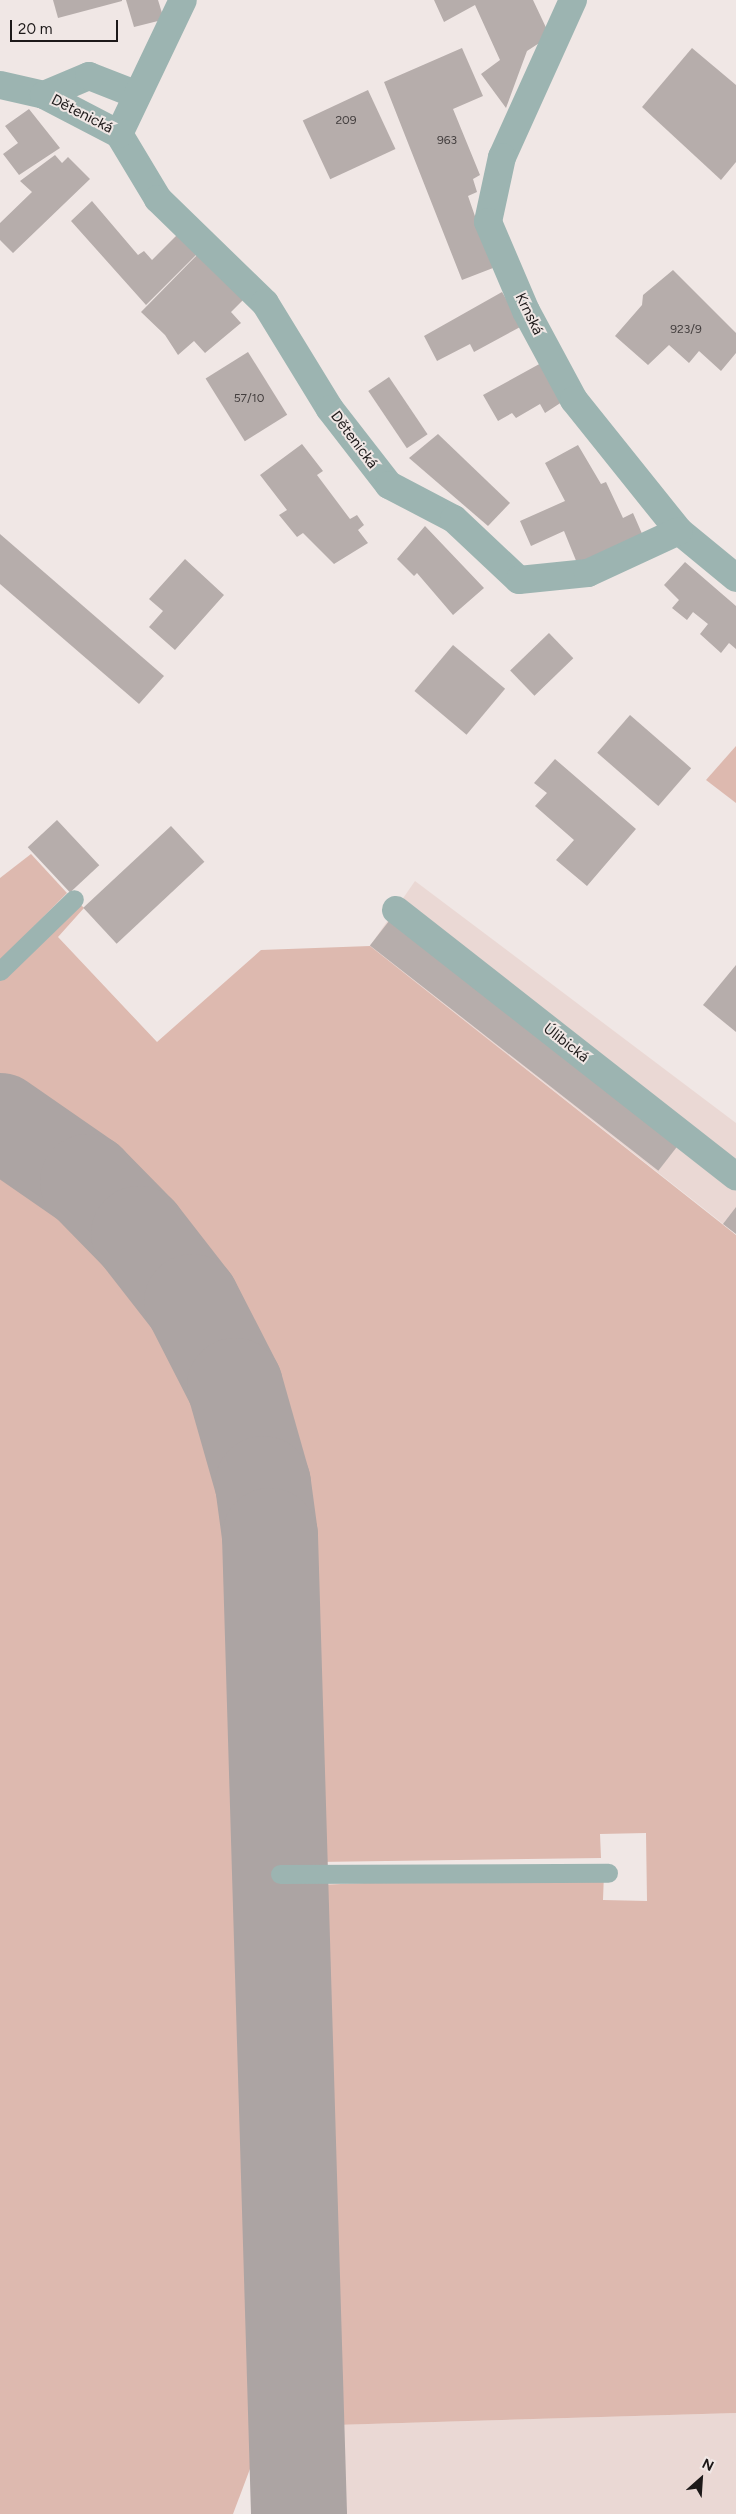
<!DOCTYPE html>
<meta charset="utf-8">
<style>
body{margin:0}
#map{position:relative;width:736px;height:2514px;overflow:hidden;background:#f0e7e5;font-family:Figtree,sans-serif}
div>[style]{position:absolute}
.built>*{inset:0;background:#ead8d4}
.green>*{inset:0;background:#ddb9af}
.taxiway>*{height:96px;margin:-48px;padding:0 48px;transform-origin:48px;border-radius:48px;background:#aca4a3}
.building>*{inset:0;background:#b6adab;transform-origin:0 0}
.service>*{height:19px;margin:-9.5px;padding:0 9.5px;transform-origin:9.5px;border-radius:9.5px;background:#9cb4b1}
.minor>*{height:28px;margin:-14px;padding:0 14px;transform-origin:14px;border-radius:14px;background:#9cb4b1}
span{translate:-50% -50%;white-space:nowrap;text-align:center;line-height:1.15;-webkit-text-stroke:4px #f0e7e5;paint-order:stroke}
.number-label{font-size:12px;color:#433e3e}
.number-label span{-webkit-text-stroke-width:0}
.street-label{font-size:15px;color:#1d1919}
.north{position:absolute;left:676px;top:2454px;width:50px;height:50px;-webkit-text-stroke:4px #f0e7e5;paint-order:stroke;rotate:26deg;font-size:14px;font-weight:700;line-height:20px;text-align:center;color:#1d1919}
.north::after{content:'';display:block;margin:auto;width:18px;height:22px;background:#1d1919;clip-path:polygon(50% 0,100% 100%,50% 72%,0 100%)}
.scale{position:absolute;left:10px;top:20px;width:108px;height:22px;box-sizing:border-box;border:2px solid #1d1919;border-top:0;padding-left:6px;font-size:15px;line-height:18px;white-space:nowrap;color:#1d1919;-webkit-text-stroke:4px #f0e7e5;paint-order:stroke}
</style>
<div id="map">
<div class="built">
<i style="clip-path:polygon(415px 881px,736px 1123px,736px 1234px,370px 946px)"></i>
<i style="clip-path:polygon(736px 2413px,736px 2514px,345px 2514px,338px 2507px,335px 2425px)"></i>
</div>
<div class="green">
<i style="clip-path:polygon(736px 746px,736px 803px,706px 780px)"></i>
<i style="clip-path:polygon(31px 854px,67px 893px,0 961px,0 878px)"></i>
<i style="clip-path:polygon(80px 904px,84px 908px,58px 937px,157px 1042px,261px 950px,370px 946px,736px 1235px,736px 2413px,335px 2425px,317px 1885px,604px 1873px,603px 1900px,647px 1901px,646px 1833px,600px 1834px,601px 1858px,316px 1862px,305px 1537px,285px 1427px,262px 1366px,210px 1263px,165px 1208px,115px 1159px,59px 1115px,0 1079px,0 980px)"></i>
<i style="clip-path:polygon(0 1172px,80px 1234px,133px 1294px,176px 1363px,213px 1447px,233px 1528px,256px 2453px,233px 2514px,0 2514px)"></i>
</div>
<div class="taxiway">
<i style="left:0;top:1121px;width:107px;rotate:34.7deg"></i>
<i style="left:88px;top:1182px;width:73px;rotate:45.6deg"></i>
<i style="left:139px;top:1234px;width:86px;rotate:52.1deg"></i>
<i style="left:192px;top:1302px;width:94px;rotate:62.9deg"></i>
<i style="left:235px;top:1386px;width:102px;rotate:74.1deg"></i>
<i style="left:263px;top:1484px;width:52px;rotate:82.3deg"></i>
<i style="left:270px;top:1536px;width:978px;rotate:88.3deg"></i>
</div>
<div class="building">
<i style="clip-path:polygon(53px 0,122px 0,122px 1px,58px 18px)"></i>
<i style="clip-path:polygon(126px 0,158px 0,162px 13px,158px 21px,134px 27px)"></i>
<i style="clip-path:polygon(434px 0,533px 0,550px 36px,527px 51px,506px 108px,481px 74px,500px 60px,475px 5px,444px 22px)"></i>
<i style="clip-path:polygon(462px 48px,483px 96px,453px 109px,480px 175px,473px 179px,477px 192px,468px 196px,493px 268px,462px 280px,384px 82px)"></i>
<i style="clip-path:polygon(692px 48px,736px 85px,736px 162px,721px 180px,642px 107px)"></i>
<i style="left:368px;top:90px;width:65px;height:72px;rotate:65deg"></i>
<i style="clip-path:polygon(29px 109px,60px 148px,19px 175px,3px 154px,18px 143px,5px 126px)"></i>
<i style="clip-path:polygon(55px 155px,62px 163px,68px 157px,90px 179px,13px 253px,0 240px,0 223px,32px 192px,20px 181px)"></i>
<i style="clip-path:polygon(92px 201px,138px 255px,144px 251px,152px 260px,179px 233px,198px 253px,146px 305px,71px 221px)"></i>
<i style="clip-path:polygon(199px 253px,244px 299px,231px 312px,241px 323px,205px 353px,194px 341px,178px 355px,165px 335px,141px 312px)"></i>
<i style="clip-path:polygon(673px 270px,736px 333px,736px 353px,721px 371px,699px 351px,689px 363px,669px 345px,648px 365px,615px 336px,642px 305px,643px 295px)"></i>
<i style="clip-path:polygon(502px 292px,522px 326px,474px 352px,470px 344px,437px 361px,424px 336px)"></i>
<i style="left:248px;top:352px;width:74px;height:50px;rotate:58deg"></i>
<i style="clip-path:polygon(543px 362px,565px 400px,545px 413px,540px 404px,516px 418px,512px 413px,498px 421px,483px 395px)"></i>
<i style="left:389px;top:377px;width:69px;height:25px;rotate:56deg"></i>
<i style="clip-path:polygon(438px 434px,510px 503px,488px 526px,409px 458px)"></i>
<i style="clip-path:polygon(302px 444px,323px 471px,317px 475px,350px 519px,357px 515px,364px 525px,358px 530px,368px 543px,334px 564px,303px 533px,297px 537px,279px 515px,287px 510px,260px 475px)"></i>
<i style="clip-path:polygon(578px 445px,601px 484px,606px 482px,623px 518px,633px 513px,643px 536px,577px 563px,564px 531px,531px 546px,520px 521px,565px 501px,545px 463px)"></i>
<i style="clip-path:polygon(425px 526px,484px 588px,453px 615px,417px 573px,414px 576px,397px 559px)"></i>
<i style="clip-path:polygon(0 534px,164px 676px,139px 704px,0 584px)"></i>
<i style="clip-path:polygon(185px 559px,224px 595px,175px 650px,149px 627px,163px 611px,149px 599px)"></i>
<i style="clip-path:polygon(685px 562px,736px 606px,736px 649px,729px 643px,721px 653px,700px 634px,708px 624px,693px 612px,687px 620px,672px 608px,679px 600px,664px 585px)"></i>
<i style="left:549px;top:633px;width:35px;height:54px;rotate:46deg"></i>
<i style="left:453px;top:645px;width:68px;height:60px;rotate:40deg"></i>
<i style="left:630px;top:715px;width:81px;height:50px;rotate:41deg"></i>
<i style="clip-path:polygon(555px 759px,636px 829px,587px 886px,556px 860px,574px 840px,535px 806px,547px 793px,534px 783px)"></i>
<i style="left:57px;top:820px;width:62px;height:40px;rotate:47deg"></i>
<i style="left:171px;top:826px;width:49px;height:120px;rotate:47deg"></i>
<i style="left:389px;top:921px;width:366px;height:31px;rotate:38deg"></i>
<i style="clip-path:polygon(736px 965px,736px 1032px,703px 1005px)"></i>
<i style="clip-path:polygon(736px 1207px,736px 1234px,723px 1224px)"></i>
</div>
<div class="service">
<i style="left:0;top:971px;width:103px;rotate:-44.2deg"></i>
<i style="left:280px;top:1874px;width:328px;rotate:-0.2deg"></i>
</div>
<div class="minor">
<i style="left:573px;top:0;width:172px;rotate:114.3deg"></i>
<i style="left:502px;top:157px;width:66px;rotate:102.2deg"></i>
<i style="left:488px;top:222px;width:97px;rotate:66.9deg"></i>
<i style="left:526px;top:311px;width:101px;rotate:61.7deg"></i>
<i style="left:574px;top:400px;width:168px;rotate:51.3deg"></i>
<i style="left:679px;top:531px;width:74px;rotate:39.5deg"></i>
<i style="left:0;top:85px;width:45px;rotate:12.8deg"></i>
<i style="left:44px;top:95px;width:85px;rotate:27.5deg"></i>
<i style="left:119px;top:134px;width:76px;rotate:59deg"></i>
<i style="left:158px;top:199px;width:149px;rotate:44.2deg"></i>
<i style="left:265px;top:303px;width:124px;rotate:58.5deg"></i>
<i style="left:330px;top:409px;width:96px;rotate:52.2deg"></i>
<i style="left:389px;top:485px;width:73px;rotate:27.6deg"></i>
<i style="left:454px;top:519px;width:89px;rotate:43.2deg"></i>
<i style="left:519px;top:580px;width:69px;rotate:-5.8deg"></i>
<i style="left:588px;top:573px;width:100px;rotate:-24.8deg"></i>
<i style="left:44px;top:95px;width:49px;rotate:-22.9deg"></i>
<i style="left:89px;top:76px;width:49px;rotate:21.4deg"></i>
<i style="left:119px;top:134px;width:148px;rotate:-64.5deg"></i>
<i style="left:396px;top:910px;width:432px;rotate:38.1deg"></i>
</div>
<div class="number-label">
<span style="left:346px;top:121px">209</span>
<span style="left:447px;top:141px">963</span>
<span style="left:686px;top:330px">923/9</span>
<span style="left:249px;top:399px">57/10</span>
</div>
<div class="street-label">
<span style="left:82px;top:114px;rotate:27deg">Dětenická</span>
<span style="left:529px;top:314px;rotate:64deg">Krnská</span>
<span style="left:354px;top:440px;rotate:53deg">Dětenická</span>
<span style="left:566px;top:1043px;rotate:38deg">Úlibická</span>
</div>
<div class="north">N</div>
<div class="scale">20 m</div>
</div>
